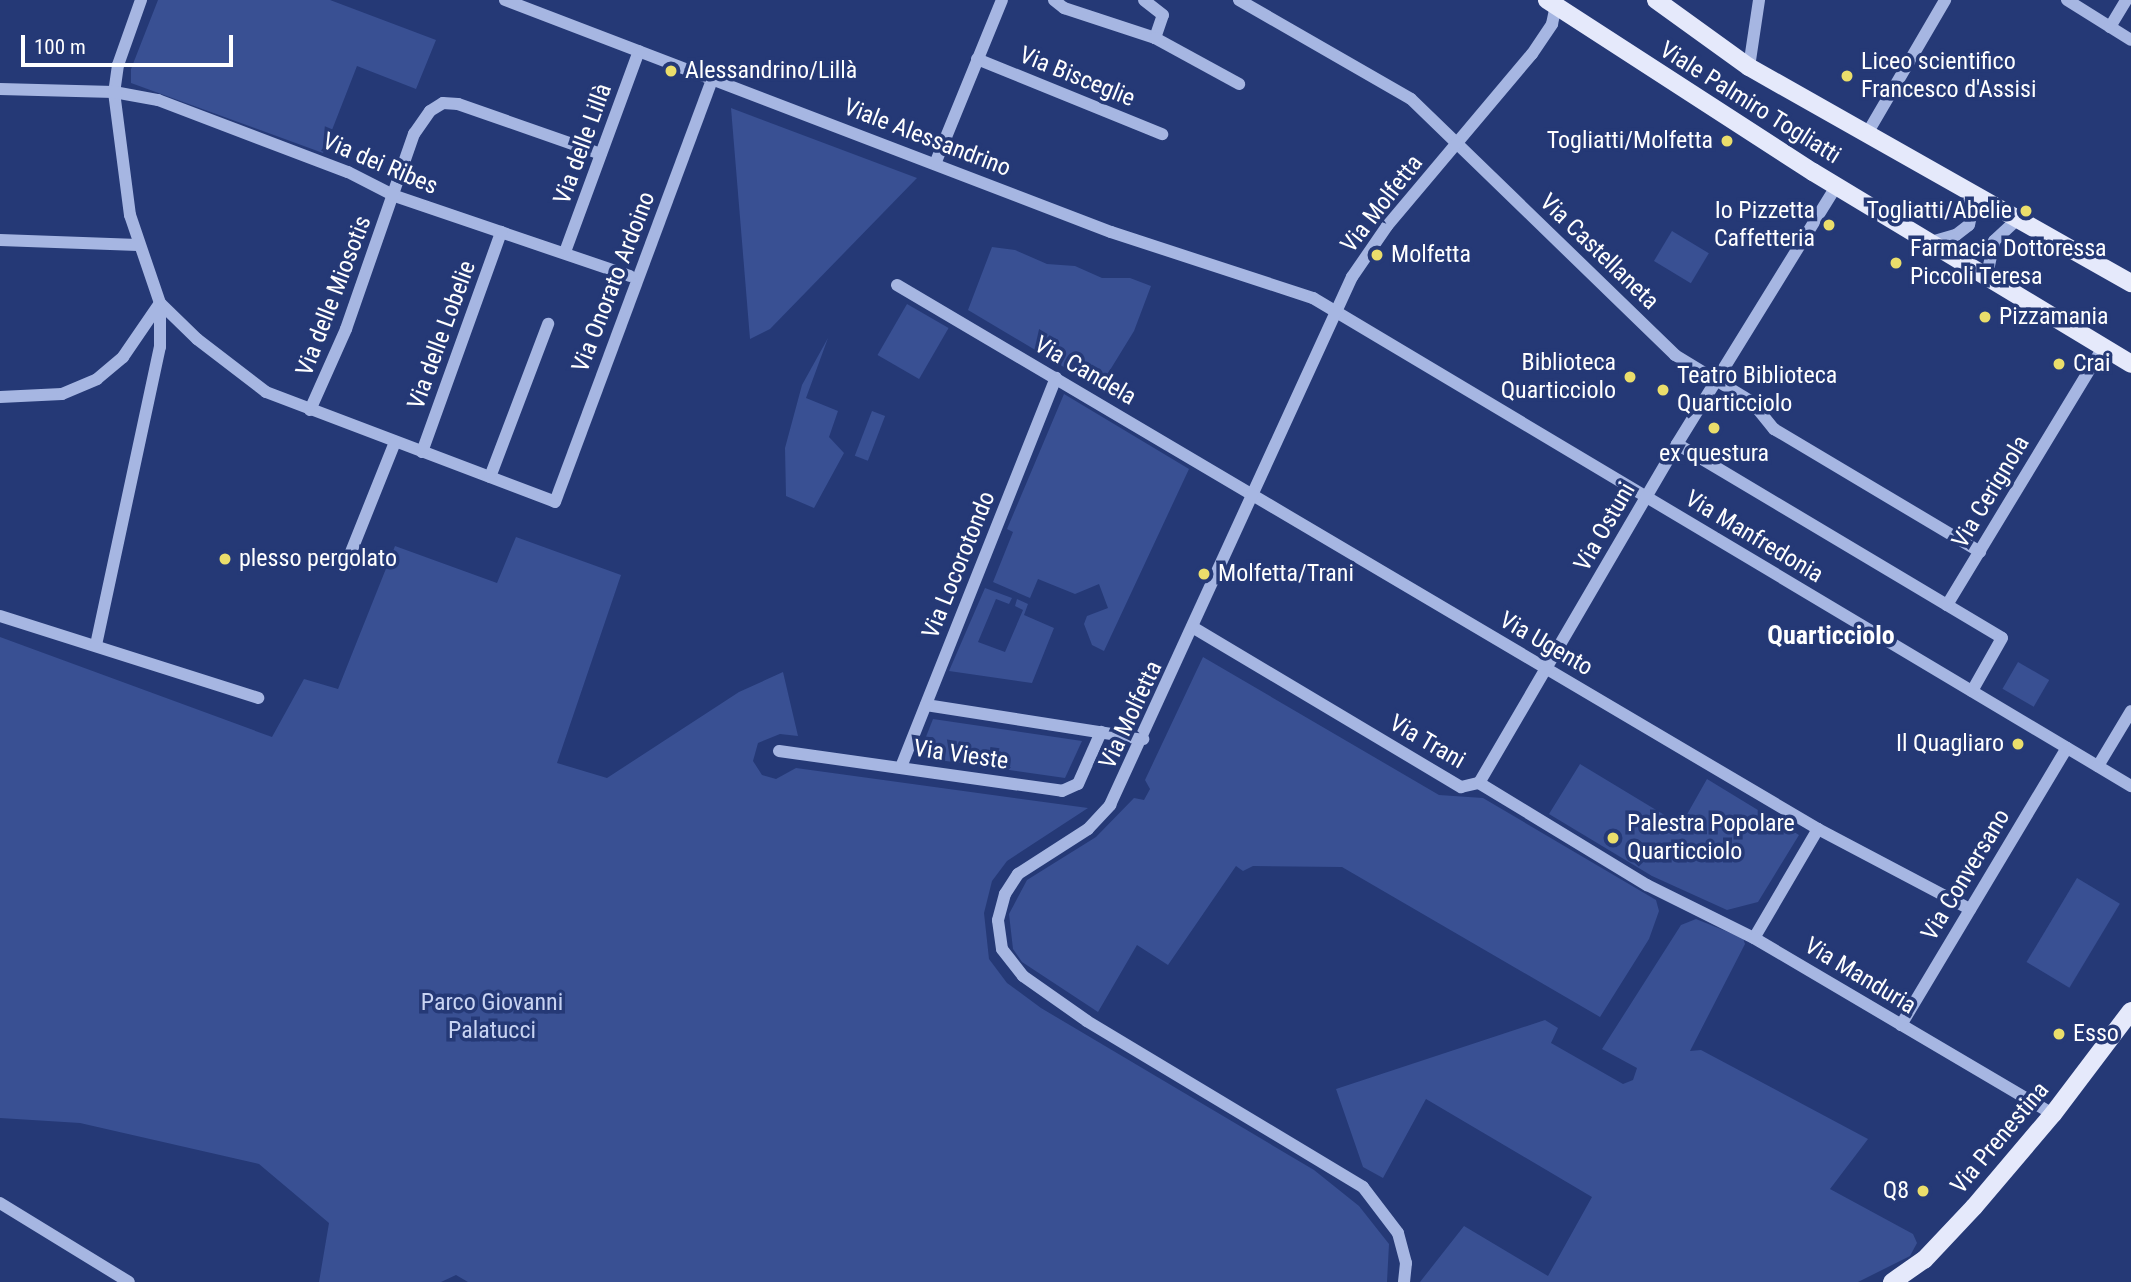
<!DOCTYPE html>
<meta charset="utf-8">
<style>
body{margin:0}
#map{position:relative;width:2131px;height:1282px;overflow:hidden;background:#253976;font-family:"Roboto Condensed",sans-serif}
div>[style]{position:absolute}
.green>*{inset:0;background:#395093;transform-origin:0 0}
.minor>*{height:12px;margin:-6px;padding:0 6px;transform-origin:6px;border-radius:6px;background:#a6b6e2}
.major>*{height:18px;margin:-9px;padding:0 9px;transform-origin:9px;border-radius:9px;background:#e5e9fb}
.dots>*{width:19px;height:19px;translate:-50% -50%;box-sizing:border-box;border:4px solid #253976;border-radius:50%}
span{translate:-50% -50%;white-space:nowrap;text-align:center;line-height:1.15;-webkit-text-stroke:7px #253976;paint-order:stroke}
.poi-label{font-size:24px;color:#fff}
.left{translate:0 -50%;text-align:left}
.right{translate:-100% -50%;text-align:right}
.street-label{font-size:24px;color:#fff}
.park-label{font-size:24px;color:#c8d3f2}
.neighbourhood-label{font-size:26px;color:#fff;font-weight:700}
.scale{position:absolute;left:21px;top:35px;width:212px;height:32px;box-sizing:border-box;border:4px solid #fff;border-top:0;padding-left:9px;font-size:21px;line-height:24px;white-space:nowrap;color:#fff;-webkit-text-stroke:5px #253976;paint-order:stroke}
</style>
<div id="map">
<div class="green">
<i style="clip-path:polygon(158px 0,330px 0,436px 40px,416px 89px,357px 66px,323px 153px,131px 83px,131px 69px)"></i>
<i style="clip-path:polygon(731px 108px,917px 178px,770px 329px,750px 339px)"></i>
<i style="left:1672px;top:231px;width:43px;height:35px;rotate:31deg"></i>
<i style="clip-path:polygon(992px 247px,1015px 250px,1047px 264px,1075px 266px,1102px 278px,1130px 278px,1151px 286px,1134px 331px,1099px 388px,968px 310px)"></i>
<i style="left:907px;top:304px;width:48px;height:59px;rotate:30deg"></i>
<i style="clip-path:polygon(828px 338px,806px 398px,838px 411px,829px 437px,844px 453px,814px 508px,786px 496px,785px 448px,802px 385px)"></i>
<i style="clip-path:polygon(1064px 394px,1189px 469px,1104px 651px,1092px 645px,1084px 624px,1087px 616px,1108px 608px,1099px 584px,1075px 594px,1038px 579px,1030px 598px,993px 582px,1013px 532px,1007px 529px)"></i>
<i style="left:872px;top:411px;width:14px;height:48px;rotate:21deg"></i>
<i style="clip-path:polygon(516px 537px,621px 575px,557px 763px,607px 778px,739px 692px,783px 672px,798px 736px,780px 734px,758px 743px,753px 761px,762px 775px,776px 779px,796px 768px,1088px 808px,1007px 861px,992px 881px,984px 913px,989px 959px,1007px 983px,1041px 1008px,1314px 1170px,1359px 1206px,1389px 1244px,1387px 1282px,468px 1282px,456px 1275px,441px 1282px,319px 1282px,329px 1223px,259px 1164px,80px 1123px,0 1118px,0 637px,272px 737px,304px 679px,338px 689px,395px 546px,497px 583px)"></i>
<i style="clip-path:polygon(985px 588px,1012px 598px,1009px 604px,996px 599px,978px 642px,1005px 652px,1023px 610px,1015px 606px,1017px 599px,1028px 604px,1024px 615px,1054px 628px,1032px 683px,949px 671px)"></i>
<i style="clip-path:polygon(1203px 657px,1439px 795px,1483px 798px,1656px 900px,1659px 911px,1649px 939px,1600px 1017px,1342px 867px,1253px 866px,1243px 871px,1236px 866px,1168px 965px,1137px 945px,1098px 1012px,1022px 962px,1013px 949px,1009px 914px,1027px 880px,1096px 837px,1134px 798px,1144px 800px,1150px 789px,1145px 780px)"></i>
<i style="left:2018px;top:662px;width:36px;height:31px;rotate:30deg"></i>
<i style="clip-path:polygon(933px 719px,1082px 741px,1065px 778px,918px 757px)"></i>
<i style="clip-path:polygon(1580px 764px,1681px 825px,1707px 779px,1799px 835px,1758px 902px,1727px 910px,1652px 876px,1549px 814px)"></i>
<i style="left:2077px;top:878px;width:50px;height:98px;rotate:31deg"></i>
<i style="clip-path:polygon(1696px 919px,1743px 938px,1745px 944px,1690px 1051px,1701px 1050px,1868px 1139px,1830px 1189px,1913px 1234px,1917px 1243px,1910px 1256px,1858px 1282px,1420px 1282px,1464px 1226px,1548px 1276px,1592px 1197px,1426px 1099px,1383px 1178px,1363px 1167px,1336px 1089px,1545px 1020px,1558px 1028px,1551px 1043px,1623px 1084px,1633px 1080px,1637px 1068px,1602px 1049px,1681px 925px)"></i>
</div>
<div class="minor">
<i style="left:141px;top:0;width:69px;rotate:109.5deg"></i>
<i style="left:118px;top:65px;width:27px;rotate:98deg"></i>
<i style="left:114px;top:92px;width:124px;rotate:82.6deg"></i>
<i style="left:130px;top:215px;width:93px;rotate:71.2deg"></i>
<i style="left:160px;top:303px;width:52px;rotate:44.2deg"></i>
<i style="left:197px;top:339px;width:87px;rotate:37.5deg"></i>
<i style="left:266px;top:392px;width:309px;rotate:20.8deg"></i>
<i style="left:555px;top:502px;width:452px;rotate:-69.6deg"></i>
<i style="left:505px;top:0;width:649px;rotate:20.95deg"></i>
<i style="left:1111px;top:232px;width:213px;rotate:18.1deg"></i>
<i style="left:1313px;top:298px;width:953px;rotate:30.82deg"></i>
<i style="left:1054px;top:0;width:13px;rotate:39deg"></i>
<i style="left:1064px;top:8px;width:96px;rotate:18.2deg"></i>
<i style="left:1155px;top:38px;width:24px;rotate:-71deg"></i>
<i style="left:1163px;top:15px;width:24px;rotate:-142deg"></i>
<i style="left:1239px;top:0;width:198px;rotate:29.9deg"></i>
<i style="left:1411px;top:99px;width:368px;rotate:44.1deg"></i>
<i style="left:1675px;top:355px;width:90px;rotate:31.4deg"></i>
<i style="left:1752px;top:402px;width:35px;rotate:51deg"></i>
<i style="left:1774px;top:429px;width:240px;rotate:30.8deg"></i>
<i style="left:2067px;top:0;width:75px;rotate:32deg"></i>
<i style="left:2110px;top:27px;width:31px;rotate:-59deg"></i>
<i style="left:1155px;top:38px;width:96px;rotate:28.7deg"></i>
<i style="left:977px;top:59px;width:200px;rotate:22.1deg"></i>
<i style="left:1749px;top:67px;width:68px;rotate:-81.5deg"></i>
<i style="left:0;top:89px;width:114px;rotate:1.5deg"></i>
<i style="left:114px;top:92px;width:45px;rotate:10.3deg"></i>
<i style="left:158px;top:100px;width:203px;rotate:20.8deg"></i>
<i style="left:348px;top:172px;width:53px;rotate:27.1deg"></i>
<i style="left:395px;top:196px;width:248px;rotate:18.8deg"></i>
<i style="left:1868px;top:132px;width:153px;rotate:-59.7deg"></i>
<i style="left:935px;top:164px;width:177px;rotate:-67.8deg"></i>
<i style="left:0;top:240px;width:138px;rotate:2.1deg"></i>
<i style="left:1931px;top:242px;width:26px;rotate:-16deg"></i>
<i style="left:1956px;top:235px;width:16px;rotate:-38deg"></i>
<i style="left:1969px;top:225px;width:14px;rotate:-78deg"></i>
<i style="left:1972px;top:211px;width:24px;rotate:-105deg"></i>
<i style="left:565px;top:252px;width:214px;rotate:-69.8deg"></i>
<i style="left:1987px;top:275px;width:35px;rotate:-78deg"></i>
<i style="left:1994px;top:241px;width:34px;rotate:-43deg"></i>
<i style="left:897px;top:285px;width:1070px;rotate:30.57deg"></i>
<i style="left:1818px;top:829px;width:172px;rotate:27.8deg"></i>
<i style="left:0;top:397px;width:62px;rotate:-2.8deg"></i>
<i style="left:62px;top:394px;width:38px;rotate:-23deg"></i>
<i style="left:97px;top:379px;width:34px;rotate:-40deg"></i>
<i style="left:123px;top:357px;width:65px;rotate:-55.6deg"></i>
<i style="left:310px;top:410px;width:89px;rotate:-66deg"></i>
<i style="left:346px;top:329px;width:207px;rotate:-70.8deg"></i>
<i style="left:414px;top:134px;width:28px;rotate:-55deg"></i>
<i style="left:430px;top:111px;width:15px;rotate:-32deg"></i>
<i style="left:443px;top:103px;width:15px;rotate:4deg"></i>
<i style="left:458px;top:104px;width:151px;rotate:19.3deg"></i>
<i style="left:1677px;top:444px;width:378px;rotate:30.8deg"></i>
<i style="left:2002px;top:638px;width:61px;rotate:119.5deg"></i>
<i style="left:422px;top:452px;width:234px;rotate:-70.2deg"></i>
<i style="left:490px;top:477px;width:164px;rotate:-69.2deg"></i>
<i style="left:345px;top:567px;width:135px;rotate:-68.2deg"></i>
<i style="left:1947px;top:605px;width:301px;rotate:-58.8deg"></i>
<i style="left:0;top:616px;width:271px;rotate:17.6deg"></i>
<i style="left:1194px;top:628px;width:311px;rotate:30.8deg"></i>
<i style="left:1461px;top:787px;width:18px;rotate:-13deg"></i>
<i style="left:1479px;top:783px;width:197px;rotate:31.3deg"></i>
<i style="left:1647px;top:885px;width:119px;rotate:26.4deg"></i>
<i style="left:96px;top:645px;width:305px;rotate:-77.9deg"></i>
<i style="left:160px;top:347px;width:44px;rotate:-90deg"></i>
<i style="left:926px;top:705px;width:220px;rotate:8.9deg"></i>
<i style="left:779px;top:751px;width:286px;rotate:8deg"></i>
<i style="left:1062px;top:791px;width:17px;rotate:-24deg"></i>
<i style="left:1078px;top:784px;width:57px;rotate:-66.1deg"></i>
<i style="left:2098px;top:766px;width:64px;rotate:-59deg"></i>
<i style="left:901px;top:767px;width:419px;rotate:-68.3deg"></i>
<i style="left:1479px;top:783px;width:393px;rotate:-59.7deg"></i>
<i style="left:1677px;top:444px;width:302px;rotate:-58.3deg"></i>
<i style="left:1818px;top:829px;width:126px;rotate:120.4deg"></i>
<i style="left:1754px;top:938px;width:347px;rotate:30.5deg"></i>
<i style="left:1901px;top:1025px;width:323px;rotate:-59.1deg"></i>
<i style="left:0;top:1203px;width:151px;rotate:31.5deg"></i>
<i style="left:1404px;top:1282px;width:19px;rotate:-84deg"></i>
<i style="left:1406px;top:1263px;width:31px;rotate:-105deg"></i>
<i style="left:1398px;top:1233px;width:58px;rotate:-127.3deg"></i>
<i style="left:1363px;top:1187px;width:322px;rotate:-149deg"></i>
<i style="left:1087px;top:1021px;width:78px;rotate:-144.9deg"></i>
<i style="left:1023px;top:976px;width:34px;rotate:-128deg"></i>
<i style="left:1002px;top:949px;width:29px;rotate:-98deg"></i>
<i style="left:998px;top:920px;width:27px;rotate:-75deg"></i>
<i style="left:1005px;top:894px;width:24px;rotate:-57deg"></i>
<i style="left:1018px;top:874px;width:83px;rotate:-32.7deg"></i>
<i style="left:1088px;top:829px;width:33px;rotate:-47deg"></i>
<i style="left:1110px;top:805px;width:581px;rotate:-65.38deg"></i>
<i style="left:1352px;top:277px;width:62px;rotate:-55.5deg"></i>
<i style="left:1387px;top:226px;width:225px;rotate:-49.9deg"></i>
<i style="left:1532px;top:54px;width:36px;rotate:-56deg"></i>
<i style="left:1552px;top:24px;width:25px;rotate:-78deg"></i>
</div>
<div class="major">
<i style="left:1547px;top:0;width:317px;rotate:32.9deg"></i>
<i style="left:1813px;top:172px;width:371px;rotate:31.1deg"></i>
<i style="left:1656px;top:0;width:115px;rotate:35.8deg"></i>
<i style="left:1749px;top:67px;width:439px;rotate:29.5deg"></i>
<i style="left:1892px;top:1282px;width:39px;rotate:-35deg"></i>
<i style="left:1924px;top:1260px;width:73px;rotate:-46.7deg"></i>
<i style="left:1974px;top:1207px;width:122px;rotate:-49.7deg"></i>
<i style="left:2053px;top:1114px;width:129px;rotate:-52.9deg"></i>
</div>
<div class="dots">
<i style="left:671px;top:71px;background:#ebde6b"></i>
<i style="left:1847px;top:76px;background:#ebde6b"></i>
<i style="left:1727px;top:141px;background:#ebde6b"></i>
<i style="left:2026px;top:211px;background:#ebde6b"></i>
<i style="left:1829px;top:225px;background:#ebde6b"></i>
<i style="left:1377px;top:255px;background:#ebde6b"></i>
<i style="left:1896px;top:263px;background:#ebde6b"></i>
<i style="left:1985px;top:317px;background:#ebde6b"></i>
<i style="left:2059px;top:364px;background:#ebde6b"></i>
<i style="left:1630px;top:377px;background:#ebde6b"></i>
<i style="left:1663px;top:390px;background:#ebde6b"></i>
<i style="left:1714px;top:428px;background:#ebde6b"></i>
<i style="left:225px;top:559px;background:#ebde6b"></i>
<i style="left:1204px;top:574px;background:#ebde6b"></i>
<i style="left:2018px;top:744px;background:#ebde6b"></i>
<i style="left:1613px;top:838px;background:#ebde6b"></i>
<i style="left:2059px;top:1034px;background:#ebde6b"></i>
<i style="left:1923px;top:1191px;background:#ebde6b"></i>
</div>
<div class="poi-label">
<span class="left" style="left:1861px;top:76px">Liceo scientifico<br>Francesco d'Assisi</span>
<span class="left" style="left:685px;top:71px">Alessandrino/Lillà</span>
<span class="right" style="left:1713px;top:141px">Togliatti/Molfetta</span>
<span class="right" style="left:1815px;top:225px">Io Pizzetta<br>Caffetteria</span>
<span class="right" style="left:2012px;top:211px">Togliatti/Abelie</span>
<span class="left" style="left:1910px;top:263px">Farmacia Dottoressa<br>Piccoli Teresa</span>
<span class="left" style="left:1391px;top:255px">Molfetta</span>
<span class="left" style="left:1999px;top:317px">Pizzamania</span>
<span class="right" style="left:1616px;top:377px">Biblioteca<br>Quarticciolo</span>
<span class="left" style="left:2073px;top:364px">Crai</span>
<span class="left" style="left:1677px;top:390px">Teatro Biblioteca<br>Quarticciolo</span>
<span style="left:1714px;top:454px">ex questura</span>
<span class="left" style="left:239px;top:559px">plesso pergolato</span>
<span class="left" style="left:1218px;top:574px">Molfetta/Trani</span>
<span class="right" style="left:2004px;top:744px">Il Quagliaro</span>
<span class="left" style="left:1627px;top:838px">Palestra Popolare<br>Quarticciolo</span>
<span class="left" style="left:2073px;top:1034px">Esso</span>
<span class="right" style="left:1909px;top:1191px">Q8</span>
</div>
<div class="street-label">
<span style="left:1077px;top:77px;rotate:22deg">Via Bisceglie</span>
<span style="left:1750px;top:103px;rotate:32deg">Viale Palmiro Togliatti</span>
<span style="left:927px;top:138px;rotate:21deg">Viale Alessandrino</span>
<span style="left:583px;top:144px;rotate:-70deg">Via delle Lillà</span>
<span style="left:380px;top:164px;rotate:23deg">Via dei Ribes</span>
<span style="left:1382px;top:204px;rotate:-52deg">Via Molfetta</span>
<span style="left:1599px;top:252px;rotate:44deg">Via Castellaneta</span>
<span style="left:614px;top:282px;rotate:-69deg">Via Onorato Ardoino</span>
<span style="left:334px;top:296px;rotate:-69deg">Via delle Miosotis</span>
<span style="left:442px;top:335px;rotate:-70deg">Via delle Lobelie</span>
<span style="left:1085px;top:371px;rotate:30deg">Via Candela</span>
<span style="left:1991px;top:492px;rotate:-59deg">Via Cerignola</span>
<span style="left:1605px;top:527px;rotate:-60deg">Via Ostuni</span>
<span style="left:1754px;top:537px;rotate:31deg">Via Manfredonia</span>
<span style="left:959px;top:565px;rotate:-68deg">Via Locorotondo</span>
<span style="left:1546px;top:644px;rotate:30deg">Via Ugento</span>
<span style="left:1131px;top:715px;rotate:-65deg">Via Molfetta</span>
<span style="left:1427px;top:742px;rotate:30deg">Via Trani</span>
<span style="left:961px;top:755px;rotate:8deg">Via Vieste</span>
<span style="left:1966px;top:875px;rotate:-59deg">Via Conversano</span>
<span style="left:1860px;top:976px;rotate:31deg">Via Manduria</span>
<span style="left:2000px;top:1138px;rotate:-50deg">Via Prenestina</span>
</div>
<div class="park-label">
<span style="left:492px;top:1017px">Parco Giovanni<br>Palatucci</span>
</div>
<div class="neighbourhood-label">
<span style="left:1831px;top:636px">Quarticciolo</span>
</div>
<div class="scale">100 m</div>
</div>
